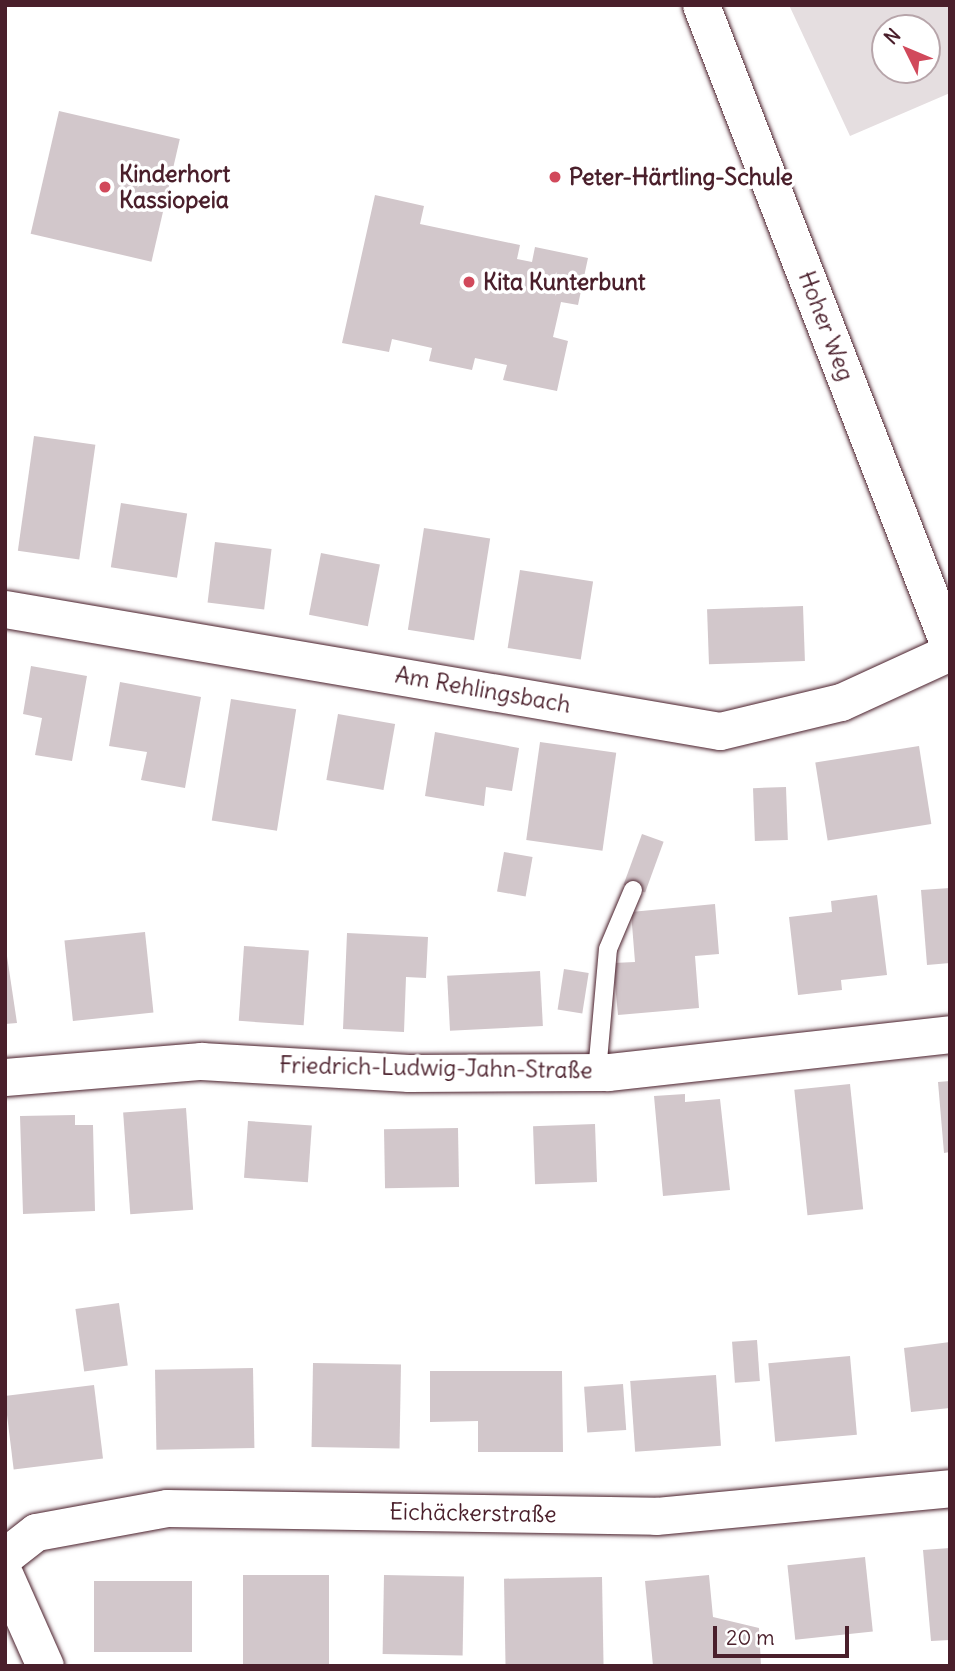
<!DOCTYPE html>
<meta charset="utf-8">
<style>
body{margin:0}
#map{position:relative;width:955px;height:1671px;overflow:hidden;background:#fff;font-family:Delius,sans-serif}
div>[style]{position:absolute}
.green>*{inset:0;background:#e5dee0}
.building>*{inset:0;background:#d2c7cb;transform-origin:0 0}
.roads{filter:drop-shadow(0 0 2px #4a1f2b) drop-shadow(0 0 2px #4a1f2b)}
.service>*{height:18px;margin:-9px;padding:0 9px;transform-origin:9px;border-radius:9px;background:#fff}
.minor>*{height:37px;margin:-18.5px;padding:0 18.5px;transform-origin:18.5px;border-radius:18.5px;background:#fff}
.dots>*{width:19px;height:19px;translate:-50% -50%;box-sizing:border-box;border:4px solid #fff;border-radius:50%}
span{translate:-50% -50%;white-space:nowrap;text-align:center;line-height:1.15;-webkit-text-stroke:7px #fff;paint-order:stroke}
.poi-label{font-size:23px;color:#4a1f2b;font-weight:700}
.left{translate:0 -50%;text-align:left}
.street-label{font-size:23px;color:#4a1f2b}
.frame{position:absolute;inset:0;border:7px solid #4a1f2b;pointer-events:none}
.north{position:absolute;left:871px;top:14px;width:70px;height:70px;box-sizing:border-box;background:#fff;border:2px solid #b7a5aa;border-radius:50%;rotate:313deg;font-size:19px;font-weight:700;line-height:28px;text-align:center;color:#4a1f2b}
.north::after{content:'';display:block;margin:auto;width:24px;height:32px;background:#d1495b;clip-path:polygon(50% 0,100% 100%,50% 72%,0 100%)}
.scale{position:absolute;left:713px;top:1626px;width:136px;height:32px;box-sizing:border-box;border:4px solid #4a1f2b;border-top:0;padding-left:9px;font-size:21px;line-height:24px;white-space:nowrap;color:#4a1f2b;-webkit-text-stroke:5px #fff;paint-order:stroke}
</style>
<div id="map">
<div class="green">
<i style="clip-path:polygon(evenodd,789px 5px,950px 5px,950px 93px,850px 136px,789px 5px,885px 28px,927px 28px,927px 70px,885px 70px,885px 28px)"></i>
</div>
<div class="building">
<i style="left:59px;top:111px;width:124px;height:126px;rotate:13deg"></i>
<i style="clip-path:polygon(375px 195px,424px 206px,420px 224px,520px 245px,517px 259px,532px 262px,535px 247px,588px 258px,578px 305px,561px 302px,553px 337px,568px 341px,557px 391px,503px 380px,507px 365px,475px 358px,472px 370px,429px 361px,432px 348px,392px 339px,389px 352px,342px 343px)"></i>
<i style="left:34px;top:436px;width:62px;height:116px;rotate:8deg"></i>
<i style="left:121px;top:503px;width:67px;height:65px;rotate:9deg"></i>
<i style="left:424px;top:528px;width:67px;height:103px;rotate:9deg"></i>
<i style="left:215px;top:542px;width:57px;height:61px;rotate:7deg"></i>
<i style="left:321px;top:553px;width:60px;height:63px;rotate:11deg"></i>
<i style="left:520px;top:570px;width:74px;height:79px;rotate:9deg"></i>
<i style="left:803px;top:606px;width:55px;height:96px;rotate:88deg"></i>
<i style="clip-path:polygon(31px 666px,87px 676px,72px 761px,35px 755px,42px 718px,23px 714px)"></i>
<i style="clip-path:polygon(120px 682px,201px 697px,185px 788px,141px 780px,147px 752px,109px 746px)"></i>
<i style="left:231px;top:699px;width:66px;height:123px;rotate:9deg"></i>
<i style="left:338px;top:714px;width:58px;height:67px;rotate:10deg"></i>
<i style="clip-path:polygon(435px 732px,519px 748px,512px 791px,486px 787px,484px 806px,425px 796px)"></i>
<i style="left:540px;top:742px;width:77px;height:99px;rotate:8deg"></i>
<i style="left:919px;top:746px;width:79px;height:105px;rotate:81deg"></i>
<i style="left:786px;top:787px;width:53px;height:33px;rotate:88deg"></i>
<i style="left:642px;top:834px;width:23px;height:54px;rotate:20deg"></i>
<i style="left:504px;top:852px;width:29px;height:40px;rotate:10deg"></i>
<i style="clip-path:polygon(950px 888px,950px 963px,927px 965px,921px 890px)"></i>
<i style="clip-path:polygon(877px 895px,887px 975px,841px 980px,842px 990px,798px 995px,789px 917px,832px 912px,831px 901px)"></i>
<i style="clip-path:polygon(715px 904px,719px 954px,695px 956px,699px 1008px,618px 1015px,613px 963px,635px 962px,631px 912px)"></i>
<i style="left:145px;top:932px;width:81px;height:81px;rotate:84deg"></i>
<i style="clip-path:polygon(347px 933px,428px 937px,426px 978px,406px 977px,404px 1032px,343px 1029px)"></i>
<i style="clip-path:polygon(5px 943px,17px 1023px,5px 1024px)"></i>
<i style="left:244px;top:946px;width:65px;height:75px;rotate:4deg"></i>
<i style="left:564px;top:969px;width:25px;height:41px;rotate:9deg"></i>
<i style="left:540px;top:971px;width:55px;height:93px;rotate:87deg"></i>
<i style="clip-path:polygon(950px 1081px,950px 1152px,944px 1153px,938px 1082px)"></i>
<i style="left:850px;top:1084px;width:126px;height:56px;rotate:84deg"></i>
<i style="clip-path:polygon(685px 1094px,685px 1102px,720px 1099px,730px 1190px,663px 1196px,654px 1096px)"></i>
<i style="left:186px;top:1108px;width:102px;height:63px;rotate:86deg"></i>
<i style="clip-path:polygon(75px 1115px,75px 1125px,93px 1125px,95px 1211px,23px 1214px,20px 1116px)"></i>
<i style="left:248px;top:1121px;width:64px;height:57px;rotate:4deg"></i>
<i style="left:595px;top:1124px;width:58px;height:62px;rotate:88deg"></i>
<i style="left:458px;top:1128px;width:59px;height:74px;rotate:89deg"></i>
<i style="left:119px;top:1303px;width:63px;height:44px;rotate:82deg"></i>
<i style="left:757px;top:1340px;width:41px;height:25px;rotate:86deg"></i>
<i style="clip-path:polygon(950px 1342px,950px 1408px,911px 1412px,904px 1348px)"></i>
<i style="left:850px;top:1356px;width:79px;height:82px;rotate:85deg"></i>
<i style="left:313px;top:1363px;width:88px;height:84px;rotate:1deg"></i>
<i style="left:253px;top:1368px;width:80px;height:98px;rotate:89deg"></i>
<i style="clip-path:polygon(430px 1371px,562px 1371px,563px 1452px,478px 1452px,478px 1421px,430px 1422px)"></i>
<i style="left:716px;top:1375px;width:71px;height:86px;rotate:86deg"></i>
<i style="left:623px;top:1384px;width:46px;height:39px;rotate:86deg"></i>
<i style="left:94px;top:1385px;width:74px;height:90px;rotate:83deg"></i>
<i style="clip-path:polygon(950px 1548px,950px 1640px,931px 1641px,923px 1550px)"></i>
<i style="left:865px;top:1557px;width:75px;height:78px;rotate:84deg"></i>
<i style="left:243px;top:1575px;width:86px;height:91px"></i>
<i style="left:384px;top:1575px;width:80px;height:79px;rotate:1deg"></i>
<i style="clip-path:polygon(709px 1575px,713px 1617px,759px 1628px,761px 1666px,653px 1666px,645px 1581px)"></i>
<i style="left:602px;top:1577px;width:89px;height:98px;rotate:89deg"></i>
<i style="left:192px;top:1581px;width:71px;height:98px;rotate:90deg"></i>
</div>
<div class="roads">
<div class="service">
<i style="left:597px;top:1072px;width:123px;rotate:-84.9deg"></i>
<i style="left:608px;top:949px;width:64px;rotate:-67deg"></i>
</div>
<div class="minor">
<i style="left:701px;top:5px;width:690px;rotate:68.83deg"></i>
<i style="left:5px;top:609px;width:725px;rotate:9.68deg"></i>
<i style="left:720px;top:731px;width:124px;rotate:-13.5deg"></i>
<i style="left:841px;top:702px;width:120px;rotate:-24.6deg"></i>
<i style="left:5px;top:1077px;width:197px;rotate:-4.7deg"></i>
<i style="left:201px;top:1061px;width:208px;rotate:3.3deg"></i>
<i style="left:409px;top:1073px;width:199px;rotate:-0.3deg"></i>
<i style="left:608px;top:1072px;width:344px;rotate:-6.3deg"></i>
<i style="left:5px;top:1556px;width:39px;rotate:-38deg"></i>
<i style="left:36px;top:1532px;width:133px;rotate:-10.4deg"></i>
<i style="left:167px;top:1508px;width:489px;rotate:0.9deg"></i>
<i style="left:656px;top:1516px;width:295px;rotate:-5.4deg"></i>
<i style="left:5px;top:1576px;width:98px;rotate:66deg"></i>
</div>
</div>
<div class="dots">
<i style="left:555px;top:177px;background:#d1495b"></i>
<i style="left:105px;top:187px;background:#d1495b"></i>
<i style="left:469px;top:282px;background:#d1495b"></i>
</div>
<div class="poi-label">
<span class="left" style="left:119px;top:187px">Kinderhort<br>Kassiopeia</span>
<span class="left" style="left:569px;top:177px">Peter-Härtling-Schule</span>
<span class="left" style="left:483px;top:282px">Kita Kunterbunt</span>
</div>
<div class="street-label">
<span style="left:826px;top:326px;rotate:69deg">Hoher Weg</span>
<span style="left:483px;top:690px;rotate:10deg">Am Rehlingsbach</span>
<span style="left:436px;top:1068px;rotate:1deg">Friedrich-Ludwig-Jahn-Straße</span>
<span style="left:473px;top:1513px;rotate:1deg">Eichäckerstraße</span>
</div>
<div class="frame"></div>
<div class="north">N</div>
<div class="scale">20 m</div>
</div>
